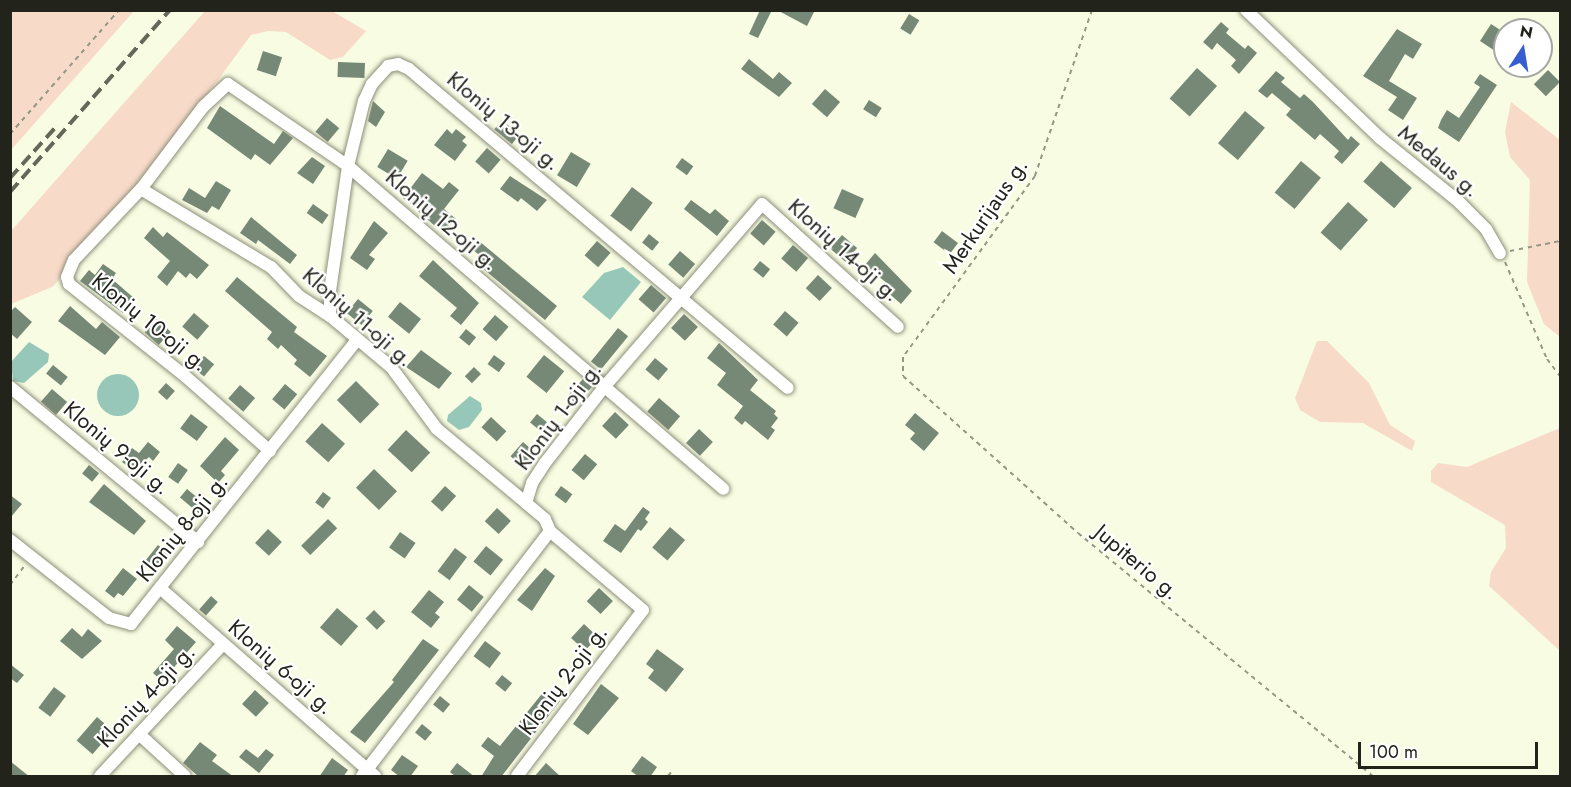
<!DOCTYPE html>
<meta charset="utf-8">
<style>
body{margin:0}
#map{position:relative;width:1571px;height:787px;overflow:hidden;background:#f8fce2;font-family:Jost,sans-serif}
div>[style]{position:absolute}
.green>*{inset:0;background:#f8dac9}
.water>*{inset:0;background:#96c7b9}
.round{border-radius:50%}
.building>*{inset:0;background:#768876;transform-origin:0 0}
.path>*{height:2px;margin-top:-1px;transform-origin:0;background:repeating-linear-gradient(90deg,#959785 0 4.5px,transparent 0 9px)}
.roads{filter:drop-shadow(0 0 2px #8c8f78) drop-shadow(0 0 2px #8c8f78)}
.street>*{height:12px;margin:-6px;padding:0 6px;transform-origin:6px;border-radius:6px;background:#fff}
.rail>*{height:4px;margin-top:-2px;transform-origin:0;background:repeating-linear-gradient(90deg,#656759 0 12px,transparent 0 18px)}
span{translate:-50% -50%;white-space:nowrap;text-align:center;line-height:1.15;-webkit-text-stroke:4.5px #fff;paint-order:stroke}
.street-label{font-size:22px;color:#22231a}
.frame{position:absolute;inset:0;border:12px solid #22231a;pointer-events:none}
.north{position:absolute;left:1493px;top:18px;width:60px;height:60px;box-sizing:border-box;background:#fff;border:2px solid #a7a7a3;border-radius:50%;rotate:12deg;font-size:16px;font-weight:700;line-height:24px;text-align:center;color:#22231a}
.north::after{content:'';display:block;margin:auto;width:21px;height:27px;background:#375ecf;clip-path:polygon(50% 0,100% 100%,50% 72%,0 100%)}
.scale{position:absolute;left:1358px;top:742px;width:180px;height:27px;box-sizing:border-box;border:3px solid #22231a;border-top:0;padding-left:8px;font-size:18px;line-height:21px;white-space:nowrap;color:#22231a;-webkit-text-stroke:4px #fff;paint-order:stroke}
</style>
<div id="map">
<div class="green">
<i style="clip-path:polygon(11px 10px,134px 11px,11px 150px,10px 11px)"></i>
<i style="clip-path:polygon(205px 11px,332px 11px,366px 31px,343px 57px,330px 60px,286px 32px,268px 31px,251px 35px,139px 187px,68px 262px,59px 280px,52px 287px,11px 304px,11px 231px)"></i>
<i style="clip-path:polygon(1511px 102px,1560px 140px,1560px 337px,1544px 324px,1527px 282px,1530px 180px,1510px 157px,1505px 132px)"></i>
<i style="clip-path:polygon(1317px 341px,1327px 341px,1369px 383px,1390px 425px,1415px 441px,1412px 451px,1363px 423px,1320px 422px,1300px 410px,1295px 398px)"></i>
<i style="clip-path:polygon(1560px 428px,1560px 651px,1489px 586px,1491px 572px,1506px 548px,1505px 525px,1431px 482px,1431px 471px,1438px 463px,1467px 467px)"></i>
</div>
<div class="water">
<i style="clip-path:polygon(623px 267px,641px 282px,610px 320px,582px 297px,604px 273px)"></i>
<i style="clip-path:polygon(29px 342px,49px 354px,48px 362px,24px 383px,13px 381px,11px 362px)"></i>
<i class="round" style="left:97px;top:374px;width:42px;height:42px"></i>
<i style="clip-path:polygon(470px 396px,481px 403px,482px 410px,469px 427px,459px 430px,447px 421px,448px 415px)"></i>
</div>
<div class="building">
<i style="clip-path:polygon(760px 10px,772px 10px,758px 38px,749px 34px)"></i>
<i style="clip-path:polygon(777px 10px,815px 10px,807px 26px)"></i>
<i style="left:909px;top:14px;width:12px;height:17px;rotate:31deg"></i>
<i style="clip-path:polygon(1221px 22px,1229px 29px,1226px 33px,1245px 49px,1248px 45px,1257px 53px,1239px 74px,1231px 66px,1236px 60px,1217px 43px,1212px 50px,1203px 42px)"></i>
<i style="clip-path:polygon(1491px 24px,1505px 33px,1501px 55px,1480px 41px)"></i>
<i style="clip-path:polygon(1397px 29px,1422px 44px,1413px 59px,1405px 54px,1389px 81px,1417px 98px,1403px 120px,1388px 110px,1397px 97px,1363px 76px)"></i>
<i style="left:263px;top:51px;width:20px;height:20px;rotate:18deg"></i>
<i style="clip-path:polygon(749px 59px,773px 79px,779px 72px,792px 83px,779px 97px,741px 69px)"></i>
<i style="left:338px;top:62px;width:27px;height:15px;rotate:2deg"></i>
<i style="left:1197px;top:68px;width:27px;height:41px;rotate:42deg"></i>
<i style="left:1548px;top:70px;width:17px;height:20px;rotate:45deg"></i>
<i style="clip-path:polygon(1276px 71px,1285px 78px,1281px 82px,1300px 98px,1304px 94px,1313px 102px,1348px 140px,1351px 136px,1360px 144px,1342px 164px,1334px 157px,1339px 151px,1320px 134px,1315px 140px,1286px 115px,1291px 109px,1272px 93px,1267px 98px,1258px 91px)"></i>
<i style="clip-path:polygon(1480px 74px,1497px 85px,1459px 142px,1438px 128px,1441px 120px,1447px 110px,1459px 118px,1480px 87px,1474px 83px)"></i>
<i style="left:825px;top:89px;width:20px;height:20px;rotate:41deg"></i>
<i style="left:869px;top:100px;width:15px;height:11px;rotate:32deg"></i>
<i style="clip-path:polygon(373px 101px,385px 112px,376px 127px,368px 121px)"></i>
<i style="clip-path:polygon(220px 106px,274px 144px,283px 131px,293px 138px,270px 165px,255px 154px,251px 160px,207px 128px)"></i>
<i style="left:1245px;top:111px;width:26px;height:42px;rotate:40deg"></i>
<i style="left:327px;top:118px;width:16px;height:18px;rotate:40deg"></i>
<i style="left:502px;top:120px;width:23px;height:12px;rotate:40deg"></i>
<i style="clip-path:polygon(447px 129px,452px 134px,456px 129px,466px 137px,462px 141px,467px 145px,455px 161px,434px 145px)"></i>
<i style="left:487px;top:148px;width:18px;height:18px;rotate:41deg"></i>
<i style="left:388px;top:149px;width:23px;height:21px;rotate:31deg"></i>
<i style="left:571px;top:152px;width:23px;height:27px;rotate:31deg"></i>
<i style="clip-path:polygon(312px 157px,325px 166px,313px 184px,297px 173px)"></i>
<i style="left:682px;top:158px;width:14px;height:11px;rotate:36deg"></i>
<i style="left:1301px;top:161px;width:26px;height:41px;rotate:40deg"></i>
<i style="left:1381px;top:161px;width:41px;height:27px;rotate:41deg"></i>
<i style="clip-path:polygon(422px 173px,443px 189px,449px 182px,459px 190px,444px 209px,456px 219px,443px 233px,403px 198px)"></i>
<i style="clip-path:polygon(510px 176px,547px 200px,537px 211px,521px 198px,518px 202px,500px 189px)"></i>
<i style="clip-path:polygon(216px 181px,231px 190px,219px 210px,212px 206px,207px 213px,182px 200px,189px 188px,205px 198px)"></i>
<i style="left:632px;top:187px;width:26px;height:36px;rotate:37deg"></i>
<i style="left:842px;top:189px;width:24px;height:21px;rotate:24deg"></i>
<i style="clip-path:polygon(691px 200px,710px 214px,715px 209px,729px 221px,717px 236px,684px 209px)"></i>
<i style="left:1348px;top:202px;width:27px;height:41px;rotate:42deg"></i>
<i style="left:313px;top:204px;width:19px;height:11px;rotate:35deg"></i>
<i style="clip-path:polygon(251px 217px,297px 255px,290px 264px,258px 240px,256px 244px,240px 233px)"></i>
<i style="left:762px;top:220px;width:18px;height:18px;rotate:41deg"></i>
<i style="clip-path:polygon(374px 221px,388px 233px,369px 255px,375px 259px,367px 270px,350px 258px)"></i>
<i style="clip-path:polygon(153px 227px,163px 237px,167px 232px,209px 265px,197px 279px,190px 273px,186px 278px,178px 271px,167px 286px,157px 277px,170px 261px,144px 238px)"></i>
<i style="left:942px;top:231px;width:20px;height:14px;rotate:37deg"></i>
<i style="left:649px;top:234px;width:13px;height:11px;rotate:39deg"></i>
<i style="left:842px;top:235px;width:20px;height:18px;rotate:41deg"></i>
<i style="clip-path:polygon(473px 236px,557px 306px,545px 320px,476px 263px,481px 256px,466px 245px)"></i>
<i style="left:597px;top:241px;width:18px;height:19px;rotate:41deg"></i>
<i style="left:793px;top:245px;width:20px;height:18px;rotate:41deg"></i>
<i style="left:680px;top:251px;width:20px;height:18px;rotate:41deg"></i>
<i style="clip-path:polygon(875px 253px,912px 291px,901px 304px,885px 290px,889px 285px,865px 265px)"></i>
<i style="clip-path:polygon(433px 260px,479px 303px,461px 325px,450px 316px,457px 308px,419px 276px)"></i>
<i style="left:760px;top:261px;width:13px;height:11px;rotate:39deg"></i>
<i style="clip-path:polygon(103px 264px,116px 273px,112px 279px,135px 299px,123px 313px,80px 281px,89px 270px,95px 275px)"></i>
<i style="left:818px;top:275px;width:19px;height:18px;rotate:43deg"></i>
<i style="clip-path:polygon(237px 277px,297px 327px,294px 332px,327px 356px,310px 377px,294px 364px,297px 360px,281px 345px,278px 349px,267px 339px,272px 332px,225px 291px)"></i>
<i style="left:651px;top:285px;width:20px;height:19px;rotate:41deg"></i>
<i style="left:358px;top:299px;width:19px;height:18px;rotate:39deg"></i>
<i style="left:400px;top:302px;width:27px;height:19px;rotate:39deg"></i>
<i style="clip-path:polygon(70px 306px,96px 329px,102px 322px,120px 337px,105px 355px,58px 321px)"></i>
<i style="clip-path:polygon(15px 307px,32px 322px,17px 339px,10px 333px,10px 312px)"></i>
<i style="left:785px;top:311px;width:18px;height:18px;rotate:41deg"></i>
<i style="left:194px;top:313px;width:20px;height:18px;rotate:41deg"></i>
<i style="left:684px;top:314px;width:19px;height:19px;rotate:43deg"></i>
<i style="left:495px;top:315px;width:18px;height:19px;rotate:41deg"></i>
<i style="left:157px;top:319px;width:19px;height:18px;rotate:43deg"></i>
<i style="left:618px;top:328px;width:13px;height:43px;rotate:39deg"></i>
<i style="left:466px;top:329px;width:13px;height:11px;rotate:39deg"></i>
<i style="clip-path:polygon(719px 343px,758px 380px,750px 390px,776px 411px,774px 414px,778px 418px,771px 427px,775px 430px,768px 440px,745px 421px,742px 425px,734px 418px,743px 406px,717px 385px,726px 373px,707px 358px)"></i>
<i style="clip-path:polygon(421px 350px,452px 373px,439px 389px,406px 367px)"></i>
<i style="left:494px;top:355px;width:14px;height:11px;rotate:36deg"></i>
<i style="left:544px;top:355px;width:26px;height:28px;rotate:39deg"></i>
<i style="left:204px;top:356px;width:13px;height:16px;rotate:39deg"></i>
<i style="left:655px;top:358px;width:17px;height:15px;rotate:40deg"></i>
<i style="left:53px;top:365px;width:19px;height:11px;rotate:39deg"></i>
<i style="left:474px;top:367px;width:10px;height:13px;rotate:45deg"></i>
<i style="left:583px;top:379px;width:12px;height:23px;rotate:42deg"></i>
<i style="left:356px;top:381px;width:33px;height:27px;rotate:45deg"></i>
<i style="left:166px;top:383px;width:12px;height:12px;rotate:42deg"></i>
<i style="left:285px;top:384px;width:16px;height:20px;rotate:40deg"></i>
<i style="left:240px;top:385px;width:20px;height:18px;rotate:41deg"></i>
<i style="left:52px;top:389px;width:20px;height:17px;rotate:41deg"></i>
<i style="left:659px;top:398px;width:28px;height:18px;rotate:41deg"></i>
<i style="left:615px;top:412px;width:19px;height:19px;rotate:43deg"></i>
<i style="clip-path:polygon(915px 413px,939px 433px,924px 451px,910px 439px,915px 433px,905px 425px)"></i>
<i style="left:191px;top:414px;width:21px;height:18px;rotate:37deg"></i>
<i style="left:537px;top:414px;width:13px;height:11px;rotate:39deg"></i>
<i style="left:491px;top:417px;width:21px;height:14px;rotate:43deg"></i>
<i style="left:322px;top:423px;width:31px;height:25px;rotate:42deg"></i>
<i style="left:699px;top:429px;width:19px;height:19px;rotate:43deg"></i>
<i style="left:406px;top:430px;width:33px;height:27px;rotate:43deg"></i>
<i style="clip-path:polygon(225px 437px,239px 450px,221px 471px,225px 475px,218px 483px,200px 466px)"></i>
<i style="clip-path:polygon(148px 442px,160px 452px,153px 461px,149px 457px,134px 471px,122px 462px,132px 448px,139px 453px)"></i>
<i style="left:523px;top:442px;width:18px;height:19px;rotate:41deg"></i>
<i style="left:585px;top:454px;width:16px;height:21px;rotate:40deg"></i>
<i style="left:178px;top:463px;width:12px;height:17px;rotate:35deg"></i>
<i style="left:89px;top:465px;width:13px;height:11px;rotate:39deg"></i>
<i style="left:374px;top:469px;width:32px;height:26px;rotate:44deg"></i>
<i style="clip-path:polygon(104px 484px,146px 521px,134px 535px,89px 502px)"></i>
<i style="left:445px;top:486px;width:15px;height:21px;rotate:42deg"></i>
<i style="left:561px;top:486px;width:14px;height:11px;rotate:36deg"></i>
<i style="left:187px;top:489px;width:25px;height:11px;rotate:40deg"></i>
<i style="left:323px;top:492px;width:10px;height:13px;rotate:37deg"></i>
<i style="clip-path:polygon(10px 495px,22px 504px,10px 518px)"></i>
<i style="clip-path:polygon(643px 507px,650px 512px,645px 519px,648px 522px,641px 531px,638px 529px,621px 553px,603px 541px,615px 524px,625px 531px)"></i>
<i style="left:497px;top:508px;width:19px;height:18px;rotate:43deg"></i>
<i style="left:328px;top:519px;width:13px;height:38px;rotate:45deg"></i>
<i style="left:670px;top:527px;width:20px;height:27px;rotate:41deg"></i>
<i style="left:268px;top:529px;width:19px;height:19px;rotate:43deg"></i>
<i style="left:400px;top:532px;width:19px;height:19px;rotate:35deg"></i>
<i style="left:158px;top:545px;width:14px;height:25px;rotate:39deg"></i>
<i style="left:486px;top:546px;width:22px;height:20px;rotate:39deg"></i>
<i style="left:455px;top:548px;width:15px;height:29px;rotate:37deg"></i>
<i style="clip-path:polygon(123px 568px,137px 579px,123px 596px,118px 593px,114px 598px,105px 591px)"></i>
<i style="clip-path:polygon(545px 568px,555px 576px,532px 611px,517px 600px)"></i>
<i style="left:469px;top:585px;width:19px;height:19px;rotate:39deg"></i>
<i style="left:599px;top:588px;width:19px;height:18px;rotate:43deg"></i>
<i style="clip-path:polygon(429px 590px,444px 602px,435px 613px,440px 617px,431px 628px,411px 612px)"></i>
<i style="left:211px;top:596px;width:9px;height:18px;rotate:41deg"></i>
<i style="left:337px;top:608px;width:28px;height:26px;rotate:41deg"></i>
<i style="left:374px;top:610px;width:16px;height:12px;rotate:45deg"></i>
<i style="left:584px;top:624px;width:19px;height:19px;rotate:43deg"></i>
<i style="clip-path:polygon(177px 626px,196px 642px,162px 681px,153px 673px,174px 649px,165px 640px)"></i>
<i style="clip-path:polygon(72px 628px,82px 637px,88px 629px,102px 641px,82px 659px,60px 641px)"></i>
<i style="clip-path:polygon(423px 639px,439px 650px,365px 743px,350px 732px,394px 682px,392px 680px)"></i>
<i style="left:485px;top:641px;width:20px;height:19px;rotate:37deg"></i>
<i style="clip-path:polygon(657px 649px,684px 669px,666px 692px,648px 678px,654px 670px,646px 664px)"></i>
<i style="clip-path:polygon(10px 664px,24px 675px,17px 683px,10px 678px)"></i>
<i style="left:502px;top:675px;width:13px;height:11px;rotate:39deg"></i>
<i style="clip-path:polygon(601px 684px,619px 698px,588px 735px,573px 724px)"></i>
<i style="left:54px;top:687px;width:15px;height:26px;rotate:37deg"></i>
<i style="left:255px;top:690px;width:19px;height:19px;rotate:43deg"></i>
<i style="clip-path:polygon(545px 690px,560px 701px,501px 777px,481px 777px,494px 756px,481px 746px,488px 737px,500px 746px)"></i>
<i style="left:440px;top:696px;width:13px;height:11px;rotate:39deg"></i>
<i style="left:97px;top:717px;width:21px;height:31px;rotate:41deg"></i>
<i style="left:422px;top:724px;width:13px;height:11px;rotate:39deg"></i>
<i style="clip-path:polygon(200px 742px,217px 755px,212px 761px,234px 777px,199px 777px,183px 763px)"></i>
<i style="clip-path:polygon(246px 749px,258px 758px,266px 749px,274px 755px,259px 773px,239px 757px)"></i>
<i style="clip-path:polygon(402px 755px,418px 766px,410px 777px,400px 777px,391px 770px)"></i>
<i style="clip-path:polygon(642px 756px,657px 767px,650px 777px,639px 777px,631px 771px)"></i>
<i style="clip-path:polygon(332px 758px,348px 770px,343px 777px,319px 777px)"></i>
<i style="clip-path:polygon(10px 761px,30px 777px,10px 777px)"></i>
<i style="clip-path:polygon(457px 763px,475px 777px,456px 777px,450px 772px)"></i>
<i style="clip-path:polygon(546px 763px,561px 777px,534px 777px)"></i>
</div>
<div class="path">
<i style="left:1092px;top:10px;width:176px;rotate:109deg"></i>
<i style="left:1035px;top:176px;width:224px;rotate:126.1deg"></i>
<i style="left:903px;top:357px;width:19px;rotate:90deg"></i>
<i style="left:903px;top:376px;width:235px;rotate:41.9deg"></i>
<i style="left:1078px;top:533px;width:382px;rotate:39.5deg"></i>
<i style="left:10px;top:134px;width:165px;rotate:-48.7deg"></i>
<i style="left:1510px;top:251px;width:51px;rotate:-11.3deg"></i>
<i style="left:1505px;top:262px;width:106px;rotate:66.6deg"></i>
<i style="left:1547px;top:359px;width:21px;rotate:53deg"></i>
<i style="left:10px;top:585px;width:25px;rotate:-53deg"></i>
<i style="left:668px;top:776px;width:8px;rotate:-50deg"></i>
</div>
<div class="roads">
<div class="street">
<i style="left:1246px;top:10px;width:185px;rotate:43.7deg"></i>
<i style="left:1380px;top:138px;width:102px;rotate:39deg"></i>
<i style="left:1459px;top:202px;width:38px;rotate:45deg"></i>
<i style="left:1486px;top:229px;width:28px;rotate:60deg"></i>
<i style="left:141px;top:189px;width:152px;rotate:31deg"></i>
<i style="left:271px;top:267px;width:40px;rotate:46deg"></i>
<i style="left:299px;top:296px;width:37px;rotate:33deg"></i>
<i style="left:330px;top:316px;width:80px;rotate:39.9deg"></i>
<i style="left:391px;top:367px;width:77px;rotate:53.4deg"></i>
<i style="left:437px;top:429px;width:116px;rotate:39.7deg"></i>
<i style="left:330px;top:316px;width:25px;rotate:-90deg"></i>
<i style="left:330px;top:291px;width:126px;rotate:-81.8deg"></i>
<i style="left:348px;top:166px;width:67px;rotate:-76.2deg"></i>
<i style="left:364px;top:101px;width:19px;rotate:-65deg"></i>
<i style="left:372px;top:84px;width:24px;rotate:-48deg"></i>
<i style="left:388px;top:66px;width:10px;rotate:-11deg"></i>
<i style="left:398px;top:64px;width:12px;rotate:24deg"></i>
<i style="left:409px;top:69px;width:495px;rotate:40.1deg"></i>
<i style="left:10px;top:387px;width:244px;rotate:39.5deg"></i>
<i style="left:270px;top:451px;width:113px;rotate:-138.6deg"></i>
<i style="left:185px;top:376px;width:148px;rotate:-141.6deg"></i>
<i style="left:69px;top:284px;width:7px;rotate:-106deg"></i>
<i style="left:67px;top:277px;width:18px;rotate:-68deg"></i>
<i style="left:74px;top:260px;width:98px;rotate:-46.7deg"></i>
<i style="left:141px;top:189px;width:103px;rotate:-52.9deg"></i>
<i style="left:203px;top:107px;width:34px;rotate:-43deg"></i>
<i style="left:228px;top:84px;width:145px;rotate:34.3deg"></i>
<i style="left:348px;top:166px;width:495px;rotate:40.7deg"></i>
<i style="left:10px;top:540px;width:126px;rotate:38.2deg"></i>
<i style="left:109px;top:618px;width:23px;rotate:15deg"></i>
<i style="left:131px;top:624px;width:363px;rotate:-51.5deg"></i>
<i style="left:160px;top:588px;width:286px;rotate:41.2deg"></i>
<i style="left:139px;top:734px;width:62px;rotate:42.4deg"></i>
<i style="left:100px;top:776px;width:180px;rotate:-47deg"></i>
<i style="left:362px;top:776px;width:309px;rotate:-52.5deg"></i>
<i style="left:550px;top:531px;width:13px;rotate:-113deg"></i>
<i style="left:545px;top:519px;width:25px;rotate:-140deg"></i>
<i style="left:526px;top:503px;width:21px;rotate:-73deg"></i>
<i style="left:532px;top:483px;width:24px;rotate:-57deg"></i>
<i style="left:545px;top:463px;width:98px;rotate:-52.1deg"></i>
<i style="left:605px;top:386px;width:240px;rotate:-49.2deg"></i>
<i style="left:762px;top:204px;width:183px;rotate:42.1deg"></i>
<i style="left:517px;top:776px;width:208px;rotate:-52.8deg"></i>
<i style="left:643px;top:610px;width:122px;rotate:-139.7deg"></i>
</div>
</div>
<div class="rail">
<i style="left:10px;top:178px;width:67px;rotate:-48deg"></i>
<i style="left:10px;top:192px;width:242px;rotate:-48.7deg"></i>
</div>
<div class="street-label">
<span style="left:504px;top:121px;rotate:40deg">Klonių 13-oji g.</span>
<span style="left:1439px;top:161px;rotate:40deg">Medaus g.</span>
<span style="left:985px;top:216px;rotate:-56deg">Merkurijaus g.</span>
<span style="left:442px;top:220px;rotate:41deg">Klonių 12-oji g.</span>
<span style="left:844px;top:250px;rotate:42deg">Klonių 14-oji g.</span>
<span style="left:358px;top:317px;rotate:41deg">Klonių 11-oji g.</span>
<span style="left:150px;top:322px;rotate:39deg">Klonių 10-oji g.</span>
<span style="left:558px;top:416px;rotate:-53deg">Klonių 1-oji g.</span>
<span style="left:117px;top:448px;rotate:40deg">Klonių 9-oji g.</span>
<span style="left:182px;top:528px;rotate:-51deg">Klonių 8-oji g.</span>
<span style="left:1137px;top:562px;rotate:40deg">Jupiterio g.</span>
<span style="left:281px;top:667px;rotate:41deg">Klonių 6-oji g.</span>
<span style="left:563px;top:680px;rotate:-53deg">Klonių 2-oji g.</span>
<span style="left:146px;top:696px;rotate:-47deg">Klonių 4-oji g.</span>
</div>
<div class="frame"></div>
<div class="north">N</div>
<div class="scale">100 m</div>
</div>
